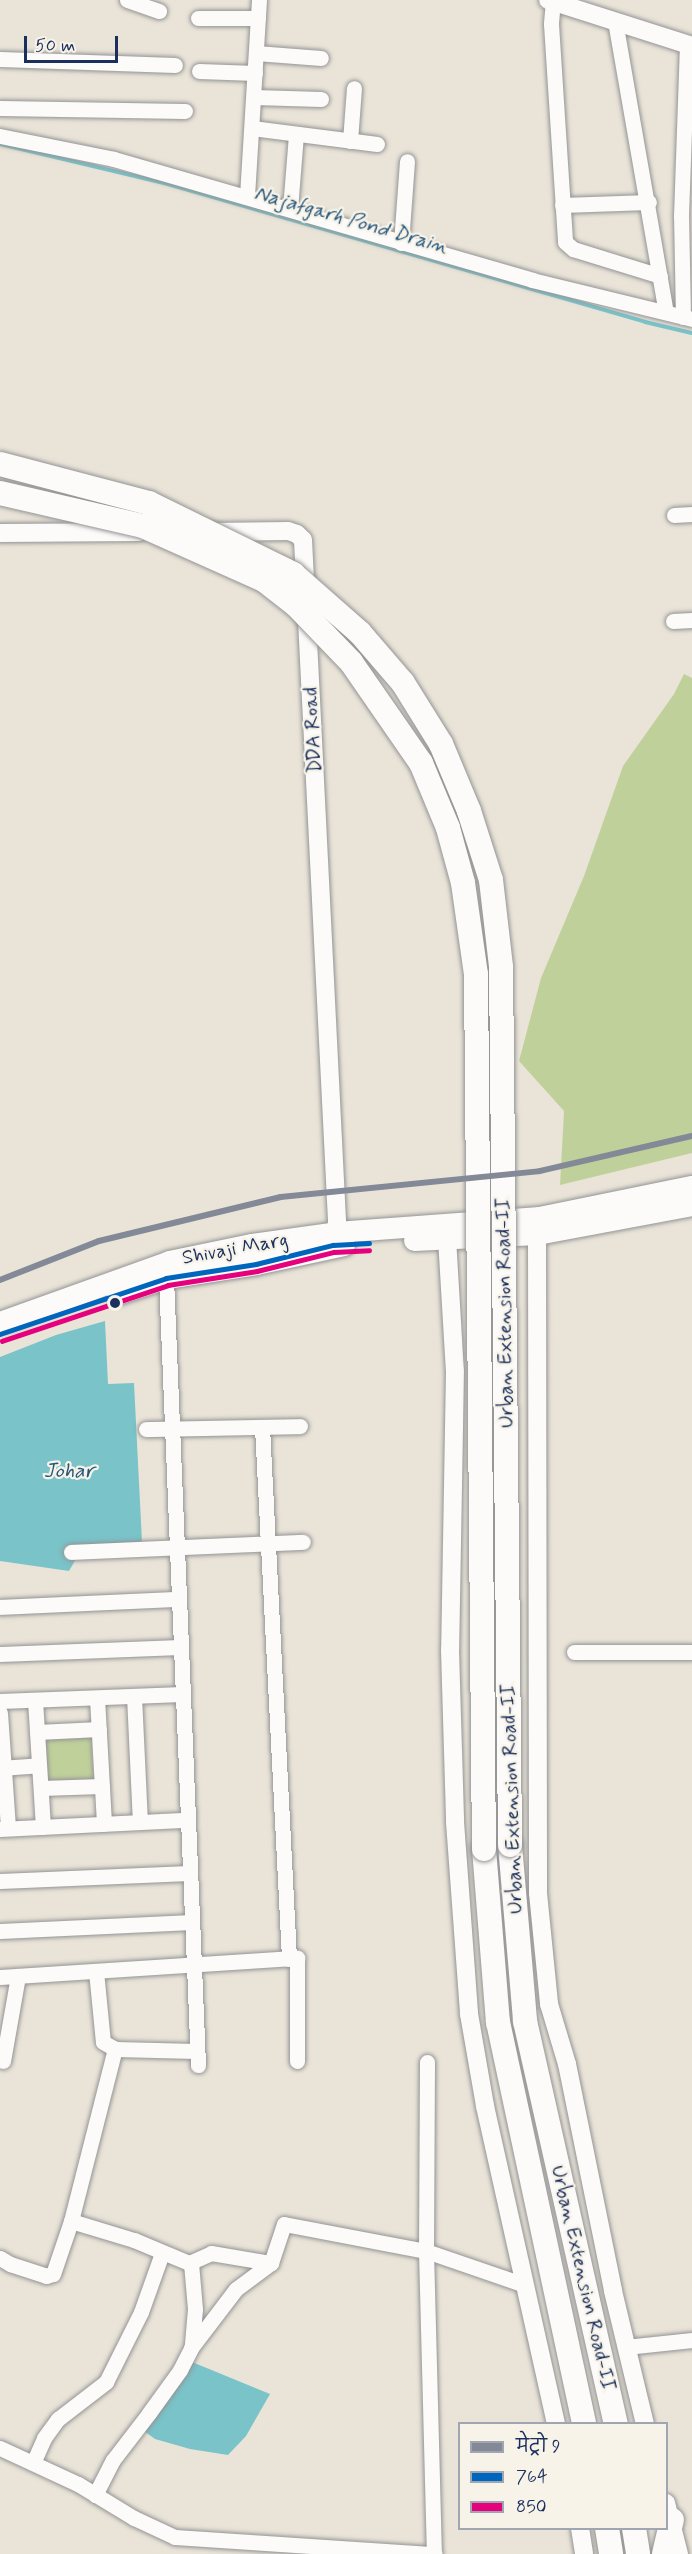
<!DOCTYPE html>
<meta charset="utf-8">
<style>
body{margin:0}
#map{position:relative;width:692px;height:2554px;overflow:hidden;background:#eae4d8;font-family:Mynerve,"Playpen Sans Deva",sans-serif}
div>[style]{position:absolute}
.green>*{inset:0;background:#c0d09b;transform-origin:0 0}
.water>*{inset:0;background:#79c3c9}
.stream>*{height:4px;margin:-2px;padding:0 2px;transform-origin:2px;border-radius:2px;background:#79c3c9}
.roads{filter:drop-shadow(0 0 2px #939495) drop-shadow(0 0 2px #939495)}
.minor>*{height:15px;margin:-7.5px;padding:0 7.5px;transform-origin:7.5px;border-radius:7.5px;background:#fcfbf9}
.tertiary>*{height:18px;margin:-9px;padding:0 9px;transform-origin:9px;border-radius:9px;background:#fcfbf9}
.secondary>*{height:21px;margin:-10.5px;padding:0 10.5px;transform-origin:10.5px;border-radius:10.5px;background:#fcfbf9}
.trunk>*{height:24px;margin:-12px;padding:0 12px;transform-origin:12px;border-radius:12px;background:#fcfbf9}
.bridges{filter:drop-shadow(0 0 2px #939495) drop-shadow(0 0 2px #939495)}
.trunk-bridge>*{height:24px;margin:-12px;padding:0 12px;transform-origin:12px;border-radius:12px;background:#fcfbf9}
.bus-1>*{height:4.5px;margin:-2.25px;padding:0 2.25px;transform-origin:2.25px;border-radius:2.25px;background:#0065bd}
.bus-2>*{height:4.5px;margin:-2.25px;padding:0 2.25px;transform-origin:2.25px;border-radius:2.25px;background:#e5007d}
.metro-1>*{height:6px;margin:-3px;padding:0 3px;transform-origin:3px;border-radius:3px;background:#838996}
.dots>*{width:16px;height:16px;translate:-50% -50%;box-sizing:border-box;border:3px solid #f7f3e8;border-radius:50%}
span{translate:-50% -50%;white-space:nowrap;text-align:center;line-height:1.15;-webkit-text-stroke:4.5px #f7f3e8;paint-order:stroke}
.street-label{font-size:20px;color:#1b2f5e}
.water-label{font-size:21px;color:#28577c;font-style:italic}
.legend{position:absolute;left:458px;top:2422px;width:210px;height:108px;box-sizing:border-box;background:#f7f3e8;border:2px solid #9fa5b1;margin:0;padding:8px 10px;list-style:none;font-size:18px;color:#1b2f5e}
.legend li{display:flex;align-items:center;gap:12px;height:30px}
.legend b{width:30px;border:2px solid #9fa5b1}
.scale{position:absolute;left:24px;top:36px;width:94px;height:27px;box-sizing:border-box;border:3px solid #1b2f5e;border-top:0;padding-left:8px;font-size:18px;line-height:21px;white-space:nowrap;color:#1b2f5e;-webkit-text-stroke:4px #f7f3e8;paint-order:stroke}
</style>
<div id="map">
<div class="green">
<i style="clip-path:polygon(684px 674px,692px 678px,692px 1153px,560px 1185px,564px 1111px,519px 1061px,541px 978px,584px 876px,623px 766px,674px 694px)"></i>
<i style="left:91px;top:1731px;width:51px;height:50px;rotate:87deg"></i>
</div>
<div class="water">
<i style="clip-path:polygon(105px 1321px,108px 1384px,134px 1383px,142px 1542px,84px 1545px,69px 1571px,0 1561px,0 1357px,56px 1335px)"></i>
<i style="clip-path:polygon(192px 2362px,270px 2394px,246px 2436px,228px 2455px,190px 2449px,155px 2439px,144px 2431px)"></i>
</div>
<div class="stream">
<i style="left:0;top:144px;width:173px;rotate:13.4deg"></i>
<i style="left:168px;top:184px;width:497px;rotate:16.1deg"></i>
<i style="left:645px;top:322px;width:48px;rotate:13.2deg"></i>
</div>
<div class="roads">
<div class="minor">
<i style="left:127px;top:0;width:34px;rotate:19deg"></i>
<i style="left:553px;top:0;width:24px;rotate:95deg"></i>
<i style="left:551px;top:24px;width:218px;rotate:86.3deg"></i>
<i style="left:565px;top:242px;width:11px;rotate:41deg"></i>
<i style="left:573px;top:249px;width:91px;rotate:17.2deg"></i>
<i style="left:198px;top:18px;width:60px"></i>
<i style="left:615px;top:21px;width:295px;rotate:80.1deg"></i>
<i style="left:256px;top:53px;width:65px;rotate:4.4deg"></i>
<i style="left:0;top:59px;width:175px;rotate:2deg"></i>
<i style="left:199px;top:71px;width:56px;rotate:2deg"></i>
<i style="left:254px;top:97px;width:67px;rotate:1.7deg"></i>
<i style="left:0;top:108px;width:185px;rotate:0.9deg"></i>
<i style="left:252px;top:128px;width:126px;rotate:7.3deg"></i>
<i style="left:0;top:136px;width:116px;rotate:11.4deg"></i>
<i style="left:114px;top:159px;width:435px;rotate:16.1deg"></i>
<i style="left:532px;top:280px;width:165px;rotate:13.7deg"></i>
<i style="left:350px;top:141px;width:53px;rotate:-85.7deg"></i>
<i style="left:247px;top:196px;width:196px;rotate:-86.5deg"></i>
<i style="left:562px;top:205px;width:87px;rotate:-2deg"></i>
<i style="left:290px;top:209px;width:75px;rotate:-85.4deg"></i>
<i style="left:401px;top:243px;width:82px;rotate:-85.8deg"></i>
<i style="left:683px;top:317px;width:101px;rotate:-91.1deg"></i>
<i style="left:681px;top:216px;width:172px;rotate:-88deg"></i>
<i style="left:674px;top:515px;width:18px;rotate:-3deg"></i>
<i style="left:673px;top:621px;width:19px;rotate:-3deg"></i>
<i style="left:166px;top:1278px;width:788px;rotate:87.67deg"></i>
<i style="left:262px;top:1427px;width:533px;rotate:87.09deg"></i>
<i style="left:146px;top:1429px;width:154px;rotate:-1.1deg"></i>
<i style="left:71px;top:1552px;width:232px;rotate:-2.5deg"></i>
<i style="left:0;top:1607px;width:178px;rotate:-2.6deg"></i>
<i style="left:574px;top:1652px;width:118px"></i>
<i style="left:0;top:1654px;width:180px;rotate:-2.2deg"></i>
<i style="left:134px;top:1696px;width:126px;rotate:87.3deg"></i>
<i style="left:97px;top:1698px;width:126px;rotate:86.8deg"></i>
<i style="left:35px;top:1700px;width:127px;rotate:86.4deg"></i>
<i style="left:0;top:1701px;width:182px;rotate:-2.2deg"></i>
<i style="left:0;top:1713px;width:115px;rotate:86deg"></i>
<i style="left:37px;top:1732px;width:62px;rotate:-2.8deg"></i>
<i style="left:0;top:1768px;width:39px;rotate:-4deg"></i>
<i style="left:41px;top:1788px;width:61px;rotate:-1.9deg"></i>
<i style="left:0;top:1829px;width:187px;rotate:-2.8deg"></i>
<i style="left:0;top:1881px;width:189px;rotate:-2.4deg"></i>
<i style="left:0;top:1931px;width:192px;rotate:-2.7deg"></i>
<i style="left:96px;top:1971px;width:71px;rotate:84.4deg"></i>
<i style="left:103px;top:2042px;width:14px;rotate:30deg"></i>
<i style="left:115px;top:2049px;width:82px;rotate:1.4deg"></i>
<i style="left:0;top:1977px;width:298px;rotate:-3.7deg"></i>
<i style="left:297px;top:1958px;width:103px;rotate:90deg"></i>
<i style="left:3px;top:2061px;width:86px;rotate:-80deg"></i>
<i style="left:427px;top:2062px;width:189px;rotate:90.3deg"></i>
<i style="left:426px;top:2251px;width:303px;rotate:88.5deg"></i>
<i style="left:71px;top:2221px;width:66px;rotate:16.8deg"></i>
<i style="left:134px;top:2240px;width:60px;rotate:22.7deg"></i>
<i style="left:189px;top:2263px;width:24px;rotate:-24deg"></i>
<i style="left:211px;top:2253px;width:61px;rotate:9.5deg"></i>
<i style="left:0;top:2258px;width:12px;rotate:31deg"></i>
<i style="left:10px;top:2264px;width:38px;rotate:18deg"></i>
<i style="left:46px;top:2276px;width:7px;rotate:-16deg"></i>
<i style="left:53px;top:2274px;width:56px;rotate:-71.2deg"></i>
<i style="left:71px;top:2221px;width:178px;rotate:-75.7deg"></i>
<i style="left:191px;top:2263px;width:46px;rotate:85deg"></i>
<i style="left:195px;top:2309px;width:37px;rotate:95deg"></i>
<i style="left:626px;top:2347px;width:66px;rotate:-6.1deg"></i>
<i style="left:0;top:2448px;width:86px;rotate:24.8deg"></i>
<i style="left:78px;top:2484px;width:66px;rotate:31.3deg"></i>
<i style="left:134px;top:2518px;width:45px;rotate:24.9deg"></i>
<i style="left:175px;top:2537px;width:260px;rotate:3.8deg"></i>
<i style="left:33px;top:2463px;width:27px;rotate:-66deg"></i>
<i style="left:44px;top:2438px;width:24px;rotate:-54deg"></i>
<i style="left:58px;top:2419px;width:61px;rotate:-37.6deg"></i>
<i style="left:106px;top:2382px;width:78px;rotate:-63.4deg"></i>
<i style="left:141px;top:2312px;width:63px;rotate:-70.4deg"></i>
<i style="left:95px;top:2495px;width:39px;rotate:-63deg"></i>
<i style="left:113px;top:2460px;width:59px;rotate:-52.5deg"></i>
<i style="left:149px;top:2413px;width:53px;rotate:-54.2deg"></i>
<i style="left:180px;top:2370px;width:25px;rotate:-63deg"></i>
<i style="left:191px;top:2348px;width:74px;rotate:-52.7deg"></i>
<i style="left:236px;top:2289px;width:44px;rotate:-36.6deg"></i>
<i style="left:271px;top:2263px;width:41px;rotate:-71.6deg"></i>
<i style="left:284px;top:2224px;width:145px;rotate:10.8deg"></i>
<i style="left:426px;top:2251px;width:105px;rotate:19deg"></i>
</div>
<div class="tertiary">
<i style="left:548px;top:0;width:151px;rotate:17.7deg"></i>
<i style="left:209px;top:532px;width:79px;rotate:-0.7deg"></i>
<i style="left:288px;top:531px;width:9px;rotate:18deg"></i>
<i style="left:297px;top:534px;width:8px;rotate:45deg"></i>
<i style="left:303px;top:540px;width:682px;rotate:87.14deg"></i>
<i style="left:337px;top:1221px;width:11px;rotate:95deg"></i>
<i style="left:0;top:533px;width:139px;rotate:-0.4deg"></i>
<i style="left:537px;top:1234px;width:659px;rotate:89.91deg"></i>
<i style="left:538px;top:1893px;width:112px;rotate:84.3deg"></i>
<i style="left:549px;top:2004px;width:63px;rotate:73.3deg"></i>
<i style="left:567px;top:2064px;width:232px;rotate:78.5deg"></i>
<i style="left:613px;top:2291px;width:137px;rotate:76.5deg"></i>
<i style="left:447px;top:1238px;width:133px;rotate:86.6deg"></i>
<i style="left:455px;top:1371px;width:279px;rotate:91deg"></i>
<i style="left:450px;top:1650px;width:172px;rotate:88.3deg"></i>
<i style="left:455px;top:1822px;width:193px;rotate:85.8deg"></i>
<i style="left:469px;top:2014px;width:93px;rotate:80.1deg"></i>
<i style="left:485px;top:2106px;width:326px;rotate:77.4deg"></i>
<i style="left:666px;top:2503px;width:53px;rotate:75.7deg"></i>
<i style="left:580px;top:2528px;width:26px;rotate:81deg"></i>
</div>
<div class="secondary">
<i style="left:414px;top:1240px;width:123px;rotate:-2.8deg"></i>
<i style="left:537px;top:1234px;width:158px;rotate:-10.6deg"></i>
<i style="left:117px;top:1294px;width:52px;rotate:-18.1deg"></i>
<i style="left:166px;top:1278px;width:91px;rotate:-8.8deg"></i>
<i style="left:256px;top:1264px;width:90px;rotate:-12.2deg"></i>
<i style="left:0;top:1322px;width:180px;rotate:-19.8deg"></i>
<i style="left:169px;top:1261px;width:85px;rotate:-11.6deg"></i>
<i style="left:252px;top:1244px;width:85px;rotate:-8.1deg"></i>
<i style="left:336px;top:1232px;width:204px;rotate:-4.2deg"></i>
<i style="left:539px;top:1217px;width:156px;rotate:-11.5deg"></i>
</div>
<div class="trunk">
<i style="left:510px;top:1845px;width:177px;rotate:85.1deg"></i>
<i style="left:525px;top:2021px;width:413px;rotate:77.3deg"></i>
<i style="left:484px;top:1849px;width:174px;rotate:85.4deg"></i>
<i style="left:498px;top:2022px;width:411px;rotate:77.9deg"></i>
<i style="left:607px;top:2528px;width:26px;rotate:81deg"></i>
<i style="left:634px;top:2528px;width:26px;rotate:81deg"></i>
<i style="left:664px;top:2554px;width:35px;rotate:-77deg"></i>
</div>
</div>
<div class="bridges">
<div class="trunk-bridge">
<i style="left:0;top:464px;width:154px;rotate:14.7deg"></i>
<i style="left:149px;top:503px;width:161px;rotate:26.2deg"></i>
<i style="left:293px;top:574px;width:89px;rotate:41.4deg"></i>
<i style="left:360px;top:633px;width:66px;rotate:49.3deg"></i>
<i style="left:403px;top:683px;width:72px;rotate:58.1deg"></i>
<i style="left:441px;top:744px;width:73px;rotate:67.3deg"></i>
<i style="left:469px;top:811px;width:72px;rotate:72.3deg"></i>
<i style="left:491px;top:880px;width:88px;rotate:83.4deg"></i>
<i style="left:501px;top:967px;width:878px;rotate:89.41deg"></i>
<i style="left:0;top:493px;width:147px;rotate:13deg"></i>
<i style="left:143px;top:526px;width:133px;rotate:24.1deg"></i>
<i style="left:264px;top:580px;width:41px;rotate:38deg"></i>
<i style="left:296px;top:605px;width:79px;rotate:46deg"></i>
<i style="left:351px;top:662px;width:123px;rotate:55.3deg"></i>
<i style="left:421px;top:763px;width:70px;rotate:67.4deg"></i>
<i style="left:448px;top:828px;width:57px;rotate:74.7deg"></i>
<i style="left:463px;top:883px;width:92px;rotate:81.9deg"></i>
<i style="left:476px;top:974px;width:875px;rotate:89.48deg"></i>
</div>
</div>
<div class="bus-1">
<i style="left:0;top:1334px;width:175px;rotate:-18.6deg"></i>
<i style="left:166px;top:1278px;width:91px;rotate:-8.8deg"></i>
<i style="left:256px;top:1264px;width:79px;rotate:-13.9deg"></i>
<i style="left:333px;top:1245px;width:36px;rotate:-3deg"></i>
</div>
<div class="bus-2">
<i style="left:2px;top:1341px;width:175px;rotate:-18.6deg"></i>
<i style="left:168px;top:1285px;width:90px;rotate:-8.9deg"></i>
<i style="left:257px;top:1271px;width:79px;rotate:-13.9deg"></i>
<i style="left:334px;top:1252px;width:35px;rotate:-3deg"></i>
</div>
<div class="metro-1">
<i style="left:0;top:1280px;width:106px;rotate:-21.5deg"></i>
<i style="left:99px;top:1241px;width:187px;rotate:-13.6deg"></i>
<i style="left:281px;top:1197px;width:260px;rotate:-5.7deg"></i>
<i style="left:540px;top:1171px;width:156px;rotate:-13deg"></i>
</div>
<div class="dots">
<i style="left:115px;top:1303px;background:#1b2f5e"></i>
</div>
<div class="street-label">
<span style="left:313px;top:730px;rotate:-93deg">DDA Road</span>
<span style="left:235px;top:1249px;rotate:-10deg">Shivaji Marg</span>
<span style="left:505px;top:1313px;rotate:-91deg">Urban Extension Road-II</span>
<span style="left:512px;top:1799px;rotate:-92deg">Urban Extension Road-II</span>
<span style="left:583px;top:2278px;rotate:77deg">Urban Extension Road-II</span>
</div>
<div class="water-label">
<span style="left:351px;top:220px;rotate:16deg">Najafgarh Pond Drain</span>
<span style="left:69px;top:1471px">Johar</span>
</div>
<ul class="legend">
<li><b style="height:8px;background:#838996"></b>मेट्रो 9</li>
<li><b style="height:8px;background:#0065bd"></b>764</li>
<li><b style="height:8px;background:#e5007d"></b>850</li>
</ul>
<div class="scale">50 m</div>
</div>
